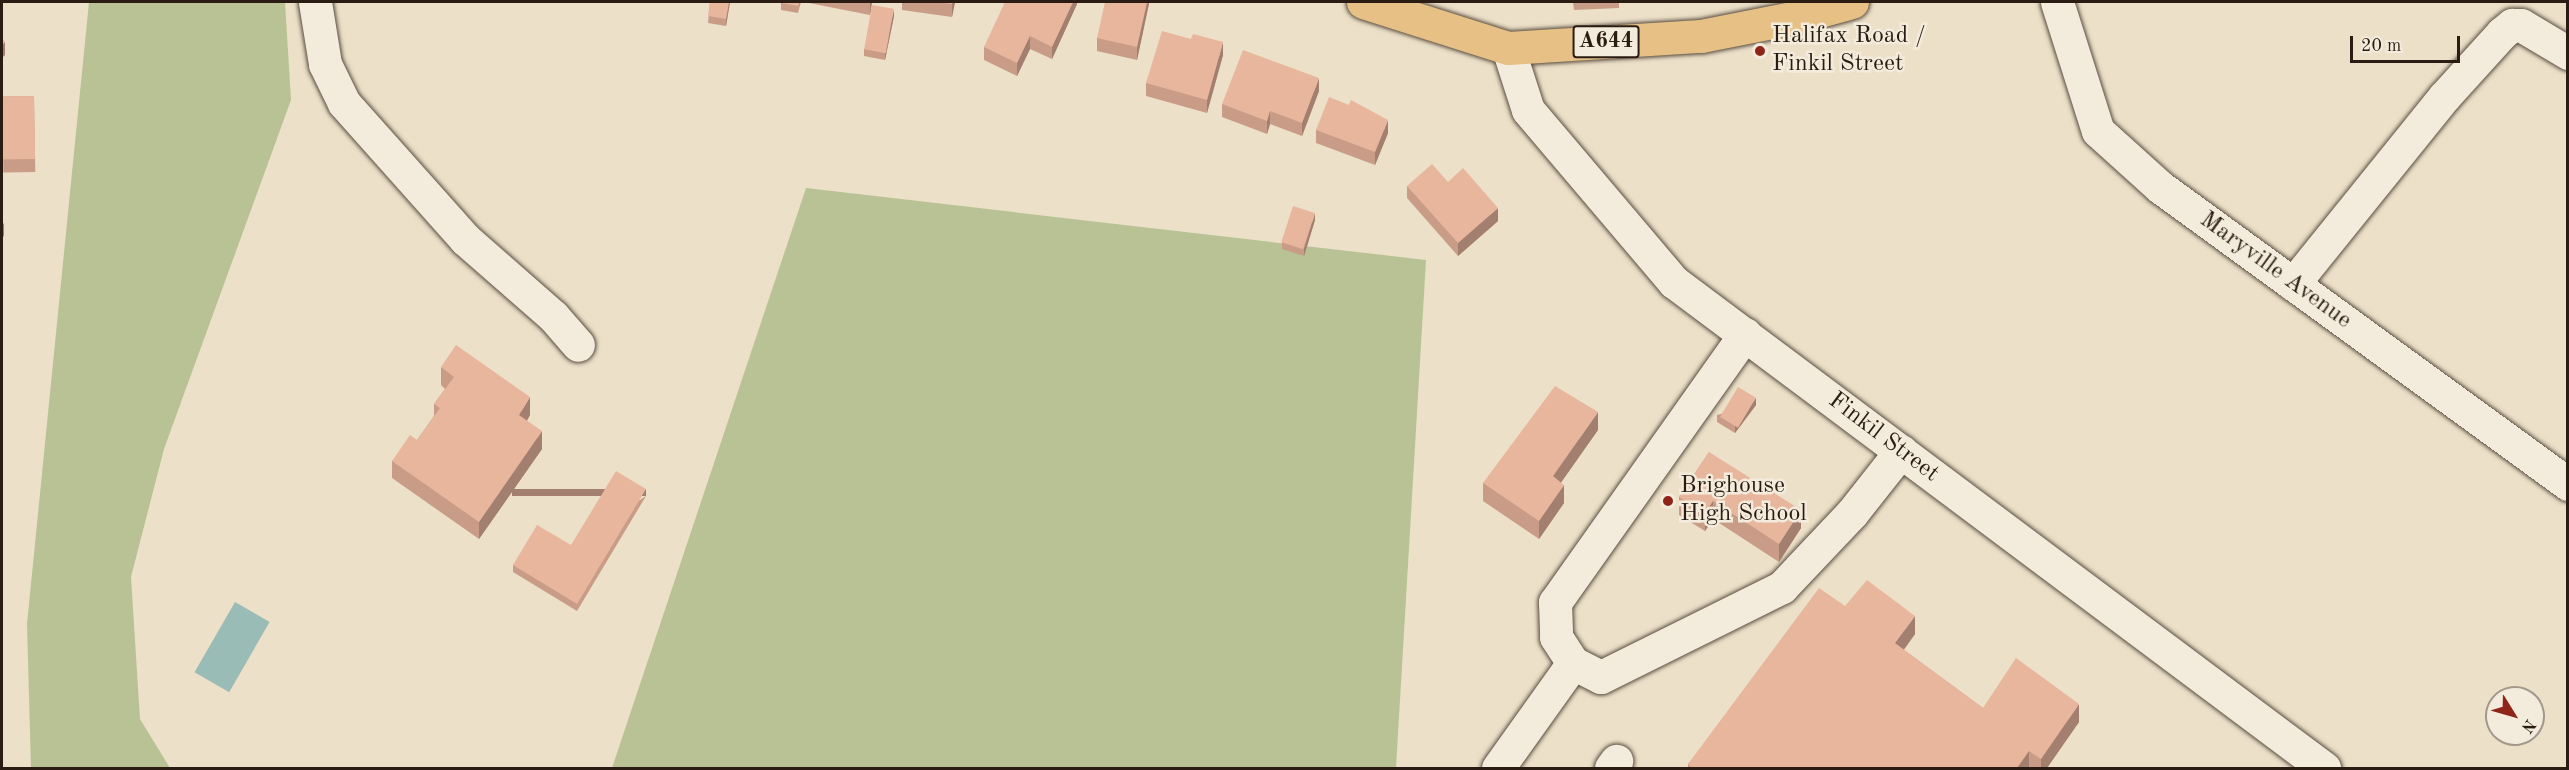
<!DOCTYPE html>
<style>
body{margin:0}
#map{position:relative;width:2569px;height:770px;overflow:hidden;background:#ece0c8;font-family:"Old Standard TT",serif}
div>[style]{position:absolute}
.green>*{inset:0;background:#b9c295}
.water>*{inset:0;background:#99bdb6;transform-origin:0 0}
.roads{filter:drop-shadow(0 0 2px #5a4d40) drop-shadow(0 0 2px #5a4d40)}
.minor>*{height:33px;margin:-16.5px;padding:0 16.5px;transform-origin:16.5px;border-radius:16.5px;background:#f3ebdb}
.major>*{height:33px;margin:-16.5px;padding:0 16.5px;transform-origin:16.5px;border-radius:16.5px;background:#e6c084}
.wall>*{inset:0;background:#c89c87;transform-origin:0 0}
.shaded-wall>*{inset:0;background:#a27f6e;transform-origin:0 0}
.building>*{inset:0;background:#e8b59d;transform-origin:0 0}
.dots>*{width:16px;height:16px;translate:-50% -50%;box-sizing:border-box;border:3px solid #f3ebdb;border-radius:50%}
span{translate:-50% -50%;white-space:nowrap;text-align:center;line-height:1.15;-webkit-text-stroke:5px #f3ebdb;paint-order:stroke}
.shield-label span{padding:2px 4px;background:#f3ebdb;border:2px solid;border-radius:4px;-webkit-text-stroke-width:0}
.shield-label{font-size:22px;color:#2a1c12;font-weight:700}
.poi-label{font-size:24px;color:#2a1c12}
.left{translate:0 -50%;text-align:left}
.street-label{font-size:24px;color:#2a1c12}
.frame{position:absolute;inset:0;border:3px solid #2a1c12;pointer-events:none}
.north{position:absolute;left:2485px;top:686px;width:60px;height:60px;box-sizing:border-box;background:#f3ebdb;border:2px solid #a3988b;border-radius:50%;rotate:127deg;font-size:16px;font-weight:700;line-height:24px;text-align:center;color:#2a1c12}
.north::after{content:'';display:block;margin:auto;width:21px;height:27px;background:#8f2418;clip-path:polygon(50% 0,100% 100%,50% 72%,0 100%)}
.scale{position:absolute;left:2350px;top:36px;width:110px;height:27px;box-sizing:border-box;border:3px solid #2a1c12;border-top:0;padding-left:8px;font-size:18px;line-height:21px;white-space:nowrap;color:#2a1c12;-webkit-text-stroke:4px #f3ebdb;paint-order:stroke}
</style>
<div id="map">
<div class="green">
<i style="clip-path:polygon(89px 2px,285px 2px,291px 100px,164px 449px,131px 577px,140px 719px,170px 768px,31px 768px,27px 624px)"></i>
<i style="clip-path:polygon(806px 188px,1426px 260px,1396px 768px,612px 768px)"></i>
</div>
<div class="water">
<i style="left:235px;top:602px;width:40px;height:81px;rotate:30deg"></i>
</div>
<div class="roads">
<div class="minor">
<i style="left:315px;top:2px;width:63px;rotate:80.8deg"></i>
<i style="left:325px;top:64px;width:43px;rotate:64deg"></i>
<i style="left:344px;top:103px;width:182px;rotate:48.3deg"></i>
<i style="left:465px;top:239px;width:117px;rotate:41.2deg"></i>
<i style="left:553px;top:316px;width:38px;rotate:49deg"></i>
<i style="left:2057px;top:2px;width:135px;rotate:72.4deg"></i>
<i style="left:2098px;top:131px;width:84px;rotate:42.1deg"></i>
<i style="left:2160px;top:187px;width:505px;rotate:36.05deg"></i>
<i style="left:1508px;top:48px;width:65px;rotate:72.1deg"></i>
<i style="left:1528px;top:110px;width:226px;rotate:49.7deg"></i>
<i style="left:1674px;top:282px;width:812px;rotate:36.79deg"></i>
<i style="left:2293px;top:284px;width:240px;rotate:-51.1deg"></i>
<i style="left:2444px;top:97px;width:86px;rotate:-47.8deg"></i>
<i style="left:2502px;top:33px;width:13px;rotate:-39deg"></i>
<i style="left:2512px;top:25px;width:9px"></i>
<i style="left:2521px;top:25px;width:55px;rotate:30.8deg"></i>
<i style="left:1745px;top:334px;width:329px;rotate:125.3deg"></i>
<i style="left:1555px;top:602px;width:35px;rotate:88deg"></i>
<i style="left:1556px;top:637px;width:31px;rotate:57deg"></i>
<i style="left:1573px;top:663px;width:31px;rotate:27deg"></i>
<i style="left:1601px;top:677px;width:202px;rotate:-26.4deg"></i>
<i style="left:1782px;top:587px;width:102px;rotate:-46.6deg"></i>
<i style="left:1852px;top:513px;width:79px;rotate:-51.7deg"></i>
<i style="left:1498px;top:768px;width:129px;rotate:-54.5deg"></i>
<i style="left:1611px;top:768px;width:9px;rotate:-54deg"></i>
</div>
<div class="major">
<i style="left:1363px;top:2px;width:152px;rotate:17.6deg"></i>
<i style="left:1508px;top:48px;width:193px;rotate:-3.6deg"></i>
<i style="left:1701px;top:36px;width:98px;rotate:-11.2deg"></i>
<i style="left:1797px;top:17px;width:57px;rotate:-15.3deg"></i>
</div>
</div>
<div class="wall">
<i style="clip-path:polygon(710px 2px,730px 2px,726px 26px,708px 23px)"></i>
<i style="clip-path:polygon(781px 2px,801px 2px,798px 13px,781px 10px)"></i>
<i style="clip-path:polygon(809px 2px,872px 2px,870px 15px,809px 3px)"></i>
<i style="clip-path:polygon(902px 2px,955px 2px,952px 17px,902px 10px)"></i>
<i style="clip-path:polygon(1077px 2px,1077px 4px,1052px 59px,1030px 49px,1017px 76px,984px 60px,984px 47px)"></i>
<i style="clip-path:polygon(1149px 2px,1137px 60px,1097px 51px,1097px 38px)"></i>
<i style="clip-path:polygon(1573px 2px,1619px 2px,1619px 8px,1574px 10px)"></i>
<i style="clip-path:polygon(894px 16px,885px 60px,864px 56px,864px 49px)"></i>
<i style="clip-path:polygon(1223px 55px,1207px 113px,1146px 96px,1146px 83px)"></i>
<i style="clip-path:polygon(1319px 91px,1302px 136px,1270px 124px,1267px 134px,1222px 117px,1222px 104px)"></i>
<i style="left:34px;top:96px;width:76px;height:32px;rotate:89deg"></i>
<i style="clip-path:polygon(1349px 105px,1388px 133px,1375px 165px,1316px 143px,1316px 130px)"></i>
<i style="clip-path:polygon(1448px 182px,1498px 221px,1458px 256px,1407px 198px,1407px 186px)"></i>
<i style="clip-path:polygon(1315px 220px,1304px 256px,1282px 249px,1282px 242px)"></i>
<i style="clip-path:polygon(441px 367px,530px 415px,527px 421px,542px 449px,479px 539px,392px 478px,392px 461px,417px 440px,434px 416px,434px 404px,445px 389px,441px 385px)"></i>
<i style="clip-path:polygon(1756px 405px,1735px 433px,1717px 422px,1717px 415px)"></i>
<i style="clip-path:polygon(1598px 430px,1561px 482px,1564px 503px,1539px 539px,1483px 501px,1483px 483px)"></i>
<i style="clip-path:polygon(1709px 452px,1801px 528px,1779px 562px,1713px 519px,1705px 531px,1679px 515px,1679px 497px)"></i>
<i style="clip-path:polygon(646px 496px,577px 611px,513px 572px,513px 565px,571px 545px)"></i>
<i style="clip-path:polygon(1845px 606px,1915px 634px,1904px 650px,1983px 708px,2079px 722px,2047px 768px,1688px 768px,1688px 764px)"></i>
</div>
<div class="shaded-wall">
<i style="clip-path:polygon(729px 2px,730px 2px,726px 26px,726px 19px)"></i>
<i style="clip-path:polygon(870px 2px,872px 2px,870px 15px)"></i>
<i style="clip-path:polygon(953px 2px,955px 2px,952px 17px,952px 4px)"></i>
<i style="clip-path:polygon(1073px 2px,1077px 2px,1077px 4px,1052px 59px,1052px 47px)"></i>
<i style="clip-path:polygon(1147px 2px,1149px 2px,1149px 4px,1137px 60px,1137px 47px)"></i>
<i style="clip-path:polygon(894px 9px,894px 16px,885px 60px,885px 53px)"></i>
<i style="clip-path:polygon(1030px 36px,1030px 49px,1017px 76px,1017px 63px)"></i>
<i style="clip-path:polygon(5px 42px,5px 55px,2px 58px,2px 45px)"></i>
<i style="clip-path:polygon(1223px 42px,1223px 55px,1207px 113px,1207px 100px)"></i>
<i style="clip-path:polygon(1319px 78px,1319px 91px,1302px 136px,1302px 123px)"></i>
<i style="clip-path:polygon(1270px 111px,1270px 124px,1267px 134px,1267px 121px)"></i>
<i style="clip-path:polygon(1388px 120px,1388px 133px,1375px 165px,1375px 152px)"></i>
<i style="clip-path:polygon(1498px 208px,1498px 221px,1458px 256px,1458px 243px)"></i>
<i style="clip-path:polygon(1315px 213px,1315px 220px,1304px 256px,1304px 249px)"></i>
<i style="clip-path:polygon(4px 223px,4px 236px,2px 238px,2px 225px)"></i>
<i style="clip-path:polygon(530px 397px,530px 415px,519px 433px,519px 415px)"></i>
<i style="clip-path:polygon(1756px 398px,1756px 405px,1735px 433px,1735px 426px)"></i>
<i style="clip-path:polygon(1598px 412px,1598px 430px,1553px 494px,1553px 476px)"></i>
<i style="clip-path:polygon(542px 431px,542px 449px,479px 539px,479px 522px)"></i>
<i style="clip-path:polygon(1564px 485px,1564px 503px,1539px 539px,1539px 521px)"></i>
<i style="left:646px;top:489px;width:7px;height:134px;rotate:90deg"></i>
<i style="clip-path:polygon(1713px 501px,1713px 519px,1705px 531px,1705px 513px)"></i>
<i style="clip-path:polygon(1801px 510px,1801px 528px,1779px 562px,1779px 544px)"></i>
<i style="clip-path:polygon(1915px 616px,1915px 634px,1895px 661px,1895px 643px)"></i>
<i style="clip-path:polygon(2079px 704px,2079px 722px,2047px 768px,2041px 768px,2041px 759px)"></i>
<i style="clip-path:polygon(2029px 751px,2029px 768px,2017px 768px)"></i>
</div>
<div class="building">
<i style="clip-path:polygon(710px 2px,729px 2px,726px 19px,708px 16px)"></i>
<i style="clip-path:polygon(781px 2px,799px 2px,798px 6px,781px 3px)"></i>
<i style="clip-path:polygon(933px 2px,953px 2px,952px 4px)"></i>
<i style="clip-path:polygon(1005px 2px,1073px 2px,1052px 47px,1030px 36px,1017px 63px,984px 47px)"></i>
<i style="clip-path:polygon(1105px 2px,1147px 2px,1137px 47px,1097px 38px)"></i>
<i style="left:872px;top:5px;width:22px;height:45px;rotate:10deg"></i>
<i style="clip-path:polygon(1162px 31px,1191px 39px,1193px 34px,1223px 42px,1207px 100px,1146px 83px)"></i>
<i style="clip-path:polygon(2px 38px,5px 42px,2px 45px)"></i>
<i style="clip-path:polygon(1243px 50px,1319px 78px,1302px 123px,1270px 111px,1267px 121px,1222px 104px)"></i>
<i style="left:34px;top:96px;width:63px;height:32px;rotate:89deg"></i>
<i style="clip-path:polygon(1329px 97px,1349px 105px,1351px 100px,1388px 120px,1375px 152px,1316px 130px)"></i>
<i style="clip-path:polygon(1432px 164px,1448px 182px,1463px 168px,1498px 208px,1458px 243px,1407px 186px)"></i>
<i style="left:1293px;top:206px;width:23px;height:38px;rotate:18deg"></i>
<i style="clip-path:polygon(456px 345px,530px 397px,519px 415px,542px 431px,479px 522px,392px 461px,410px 435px,417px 440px,440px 408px,434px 404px,454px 377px,441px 367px)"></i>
<i style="clip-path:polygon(1555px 386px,1598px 412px,1553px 476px,1564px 485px,1539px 521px,1483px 483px)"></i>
<i style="left:1738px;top:387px;width:21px;height:35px;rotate:31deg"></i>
<i style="clip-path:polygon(1709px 452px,1801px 510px,1779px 544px,1713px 501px,1705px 513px,1679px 497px)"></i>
<i style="clip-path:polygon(616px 471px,646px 489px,577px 604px,513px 565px,537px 525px,571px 545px)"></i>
<i style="clip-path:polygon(1867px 580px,1915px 616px,1895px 643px,1983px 708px,2016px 658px,2079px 704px,2041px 759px,2029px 751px,2017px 768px,1692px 768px,1688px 764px,1819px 588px,1845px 606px)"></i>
</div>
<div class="dots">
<i style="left:1760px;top:51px;background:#8f2418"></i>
<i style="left:1668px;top:501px;background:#8f2418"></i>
</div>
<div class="shield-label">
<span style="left:1606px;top:42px">A644</span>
</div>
<div class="poi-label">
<span class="left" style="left:1772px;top:51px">Halifax Road /<br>Finkil Street</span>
<span class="left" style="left:1680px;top:501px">Brighouse<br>High School</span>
</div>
<div class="street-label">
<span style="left:2275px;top:271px;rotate:36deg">Maryville Avenue</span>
<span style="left:1883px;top:438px;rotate:37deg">Finkil Street</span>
</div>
<div class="frame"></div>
<div class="north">N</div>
<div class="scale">20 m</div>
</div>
